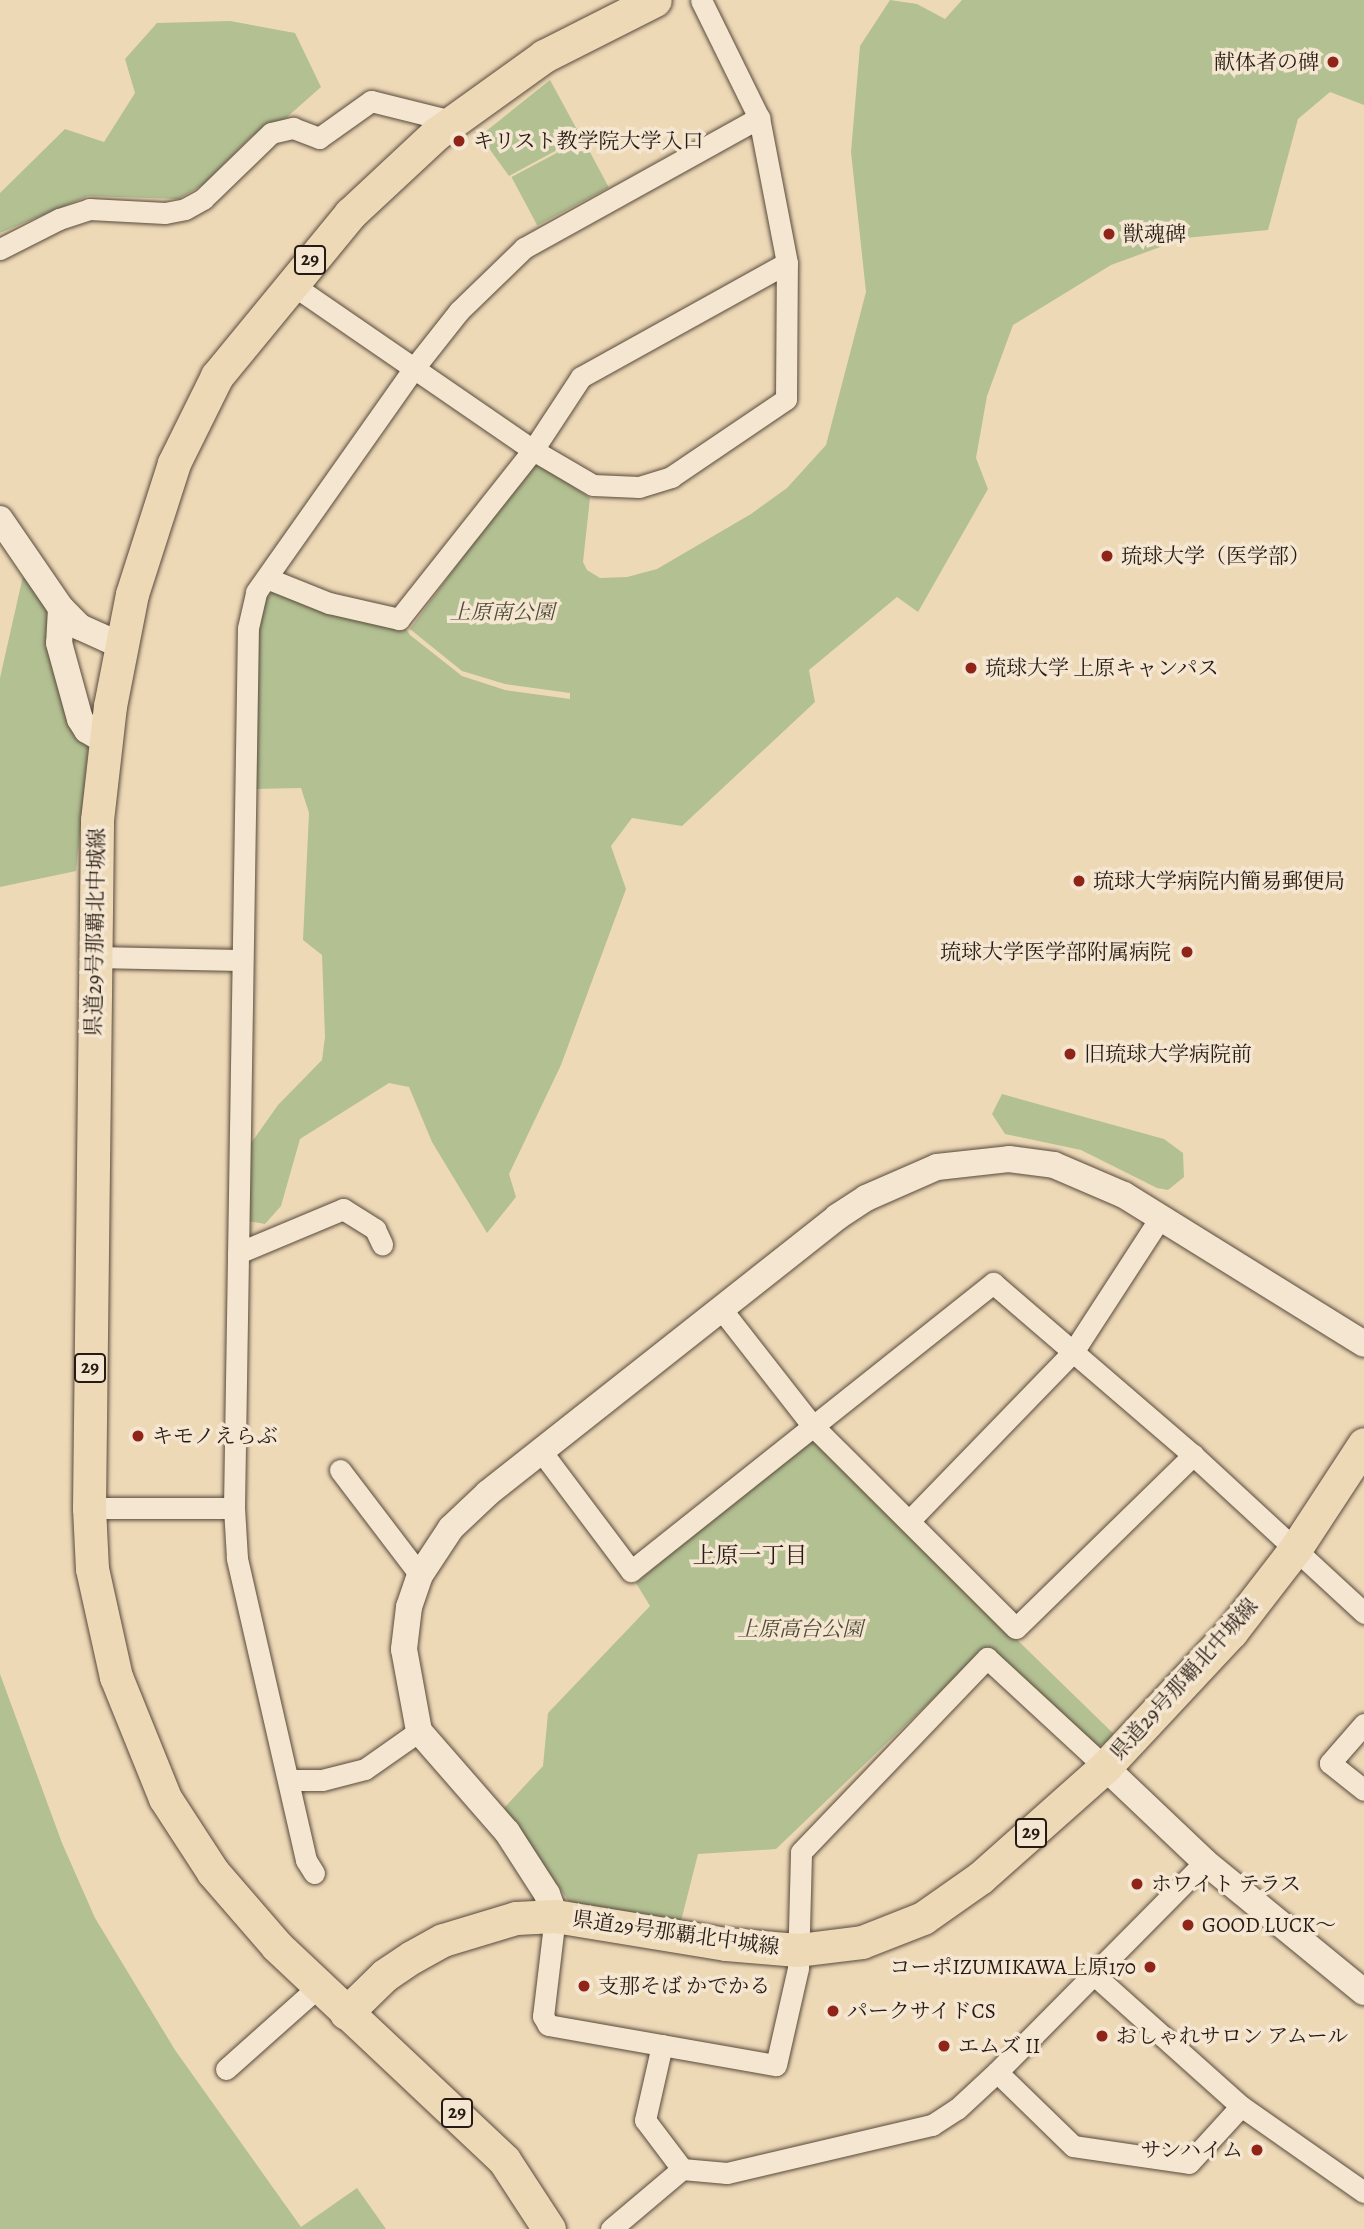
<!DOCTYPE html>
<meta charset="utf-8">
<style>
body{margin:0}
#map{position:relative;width:1364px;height:2229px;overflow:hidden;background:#eed9b7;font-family:Alegreya,"Noto Serif JP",serif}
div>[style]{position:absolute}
.green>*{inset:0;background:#b3c092;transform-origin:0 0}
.roads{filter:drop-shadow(0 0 2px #584a3d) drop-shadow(0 0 2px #584a3d)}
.minor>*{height:21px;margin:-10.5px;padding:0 10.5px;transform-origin:10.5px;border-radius:10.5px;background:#f4e6d0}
.tertiary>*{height:26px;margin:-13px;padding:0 13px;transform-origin:13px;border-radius:13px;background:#f4e6d0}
.primary>*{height:33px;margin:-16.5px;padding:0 16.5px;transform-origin:16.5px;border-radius:16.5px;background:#eed9b7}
.dots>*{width:19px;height:19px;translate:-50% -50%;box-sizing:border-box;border:4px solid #f4e6d0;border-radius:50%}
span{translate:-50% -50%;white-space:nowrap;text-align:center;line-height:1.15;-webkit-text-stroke:7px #f4e6d0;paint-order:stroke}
.shield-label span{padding:2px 5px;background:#f4e6d0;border:2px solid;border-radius:5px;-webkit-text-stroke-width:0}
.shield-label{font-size:19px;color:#261a14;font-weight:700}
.poi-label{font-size:21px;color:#261a14}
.right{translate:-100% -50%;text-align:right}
.left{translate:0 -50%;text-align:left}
.park-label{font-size:21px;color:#504c3a;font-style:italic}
.street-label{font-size:21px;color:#261a14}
.neighbourhood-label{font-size:23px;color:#261a14}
</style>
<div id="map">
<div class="green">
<i style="clip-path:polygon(890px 0,917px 4px,945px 19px,962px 0,1364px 0,1364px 105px,1330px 92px,1298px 119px,1268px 230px,1185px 238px,1111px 265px,1013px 325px,987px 396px,976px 458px,988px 489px,918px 612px,897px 597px,809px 670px,815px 702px,682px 826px,632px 818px,611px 846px,626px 889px,561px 1065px,509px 1174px,516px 1197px,487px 1233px,432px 1142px,409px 1087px,389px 1083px,300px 1139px,281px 1206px,265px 1224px,248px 1221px,244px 1153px,278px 1105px,322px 1060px,325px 1037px,322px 955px,303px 940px,309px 813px,301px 788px,253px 789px,257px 628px,264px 600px,273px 592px,399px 619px,410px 635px,462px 676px,505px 690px,570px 699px,570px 693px,505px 684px,462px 671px,410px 629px,534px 460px,590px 498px,583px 562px,587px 570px,600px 578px,627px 577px,657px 569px,751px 514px,787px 488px,826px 445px,866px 292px,851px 152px,860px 46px)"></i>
<i style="clip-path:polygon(230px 21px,295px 33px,321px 87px,286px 118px,252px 136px,204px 184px,178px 199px,88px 196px,0 233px,0 193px,65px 129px,104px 142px,135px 93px,125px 59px,157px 23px)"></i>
<i style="clip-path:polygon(550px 80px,581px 137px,509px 176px,480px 136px)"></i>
<i style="left:583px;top:139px;width:55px;height:81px;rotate:62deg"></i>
<i style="clip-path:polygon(23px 576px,53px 615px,89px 743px,76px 871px,0 887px,0 678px)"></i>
<i style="clip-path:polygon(1002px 1094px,1164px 1139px,1183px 1153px,1184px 1177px,1168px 1190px,1157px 1188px,1081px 1150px,1005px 1134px,992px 1114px)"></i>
<i style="clip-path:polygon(808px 1436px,1118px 1738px,1087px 1750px,985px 1649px,776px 1849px,698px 1854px,680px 1925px,572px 1906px,504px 1808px,543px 1766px,548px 1713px,650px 1606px,636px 1583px)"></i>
<i style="clip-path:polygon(0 1674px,62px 1843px,95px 1918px,175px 2050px,301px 2227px,357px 2188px,386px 2229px,0 2229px)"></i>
</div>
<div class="roads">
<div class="minor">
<i style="left:0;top:249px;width:66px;rotate:-27deg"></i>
<i style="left:59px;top:219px;width:32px;rotate:-18deg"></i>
<i style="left:89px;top:209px;width:76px;rotate:3deg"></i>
<i style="left:165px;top:213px;width:20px;rotate:-11deg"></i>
<i style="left:185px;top:209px;width:21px;rotate:-29deg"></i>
<i style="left:203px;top:199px;width:95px;rotate:-44.1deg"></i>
<i style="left:271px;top:133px;width:23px;rotate:-13deg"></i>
<i style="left:293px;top:128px;width:28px;rotate:21deg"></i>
<i style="left:319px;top:138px;width:64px;rotate:-35.4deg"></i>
<i style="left:371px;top:101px;width:83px;rotate:13.9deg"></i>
<i style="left:290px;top:283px;width:295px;rotate:34.5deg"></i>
<i style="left:533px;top:450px;width:69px;rotate:30.3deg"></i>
<i style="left:593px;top:485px;width:46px;rotate:2.5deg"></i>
<i style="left:639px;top:487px;width:34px;rotate:-17deg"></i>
<i style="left:671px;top:477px;width:139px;rotate:-34.1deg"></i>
<i style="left:786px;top:399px;width:136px;rotate:-89.6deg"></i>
<i style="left:787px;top:263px;width:148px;rotate:-100.9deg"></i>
<i style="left:759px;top:118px;width:131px;rotate:-116.2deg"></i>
<i style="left:269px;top:579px;width:65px;rotate:21.8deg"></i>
<i style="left:329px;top:603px;width:72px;rotate:12.9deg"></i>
<i style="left:399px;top:619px;width:216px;rotate:-51.6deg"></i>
<i style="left:533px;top:450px;width:87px;rotate:-56.7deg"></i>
<i style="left:581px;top:377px;width:235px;rotate:-29deg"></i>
<i style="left:94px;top:957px;width:147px;rotate:1.2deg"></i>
<i style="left:238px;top:1253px;width:114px;rotate:-22.7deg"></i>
<i style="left:343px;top:1209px;width:38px;rotate:32deg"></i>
<i style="left:375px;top:1229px;width:17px;rotate:65deg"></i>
<i style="left:722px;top:1310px;width:145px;rotate:52deg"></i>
<i style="left:811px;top:1424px;width:289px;rotate:44.9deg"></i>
<i style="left:1016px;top:1628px;width:248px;rotate:-44.3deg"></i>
<i style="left:541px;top:1451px;width:150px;rotate:53.1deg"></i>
<i style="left:631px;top:1571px;width:463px;rotate:-38.5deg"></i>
<i style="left:993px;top:1283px;width:264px;rotate:40.7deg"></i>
<i style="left:1193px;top:1455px;width:233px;rotate:42.7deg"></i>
<i style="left:340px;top:1470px;width:132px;rotate:52.7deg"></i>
<i style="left:89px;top:1508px;width:145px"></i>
<i style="left:909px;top:1521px;width:235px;rotate:-45.9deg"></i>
<i style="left:1073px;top:1352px;width:160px;rotate:-57deg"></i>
<i style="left:1364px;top:1724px;width:52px;rotate:131.1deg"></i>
<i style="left:1330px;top:1763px;width:43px;rotate:38.5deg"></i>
<i style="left:290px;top:1780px;width:32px"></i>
<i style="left:322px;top:1780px;width:44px;rotate:-14.3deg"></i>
<i style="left:365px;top:1769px;width:66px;rotate:-35.1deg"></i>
<i style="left:314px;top:1873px;width:15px;rotate:-122deg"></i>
<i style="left:306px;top:1860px;width:310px;rotate:-102.9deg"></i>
<i style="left:237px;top:1558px;width:50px;rotate:-93.4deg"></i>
<i style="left:234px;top:1508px;width:880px;rotate:-89.09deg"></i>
<i style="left:248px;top:628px;width:37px;rotate:-77deg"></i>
<i style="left:256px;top:592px;width:274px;rotate:-54.8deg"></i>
<i style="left:414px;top:368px;width:73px;rotate:-51.7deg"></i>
<i style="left:459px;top:311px;width:91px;rotate:-44.1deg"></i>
<i style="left:524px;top:248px;width:269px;rotate:-29deg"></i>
<i style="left:555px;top:1916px;width:101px;rotate:96.8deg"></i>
<i style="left:543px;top:2016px;width:10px;rotate:61deg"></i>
<i style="left:548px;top:2025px;width:231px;rotate:10deg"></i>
<i style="left:776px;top:2065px;width:99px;rotate:-77.2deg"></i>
<i style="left:798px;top:1968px;width:116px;rotate:-88.5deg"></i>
<i style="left:801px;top:1852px;width:269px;rotate:-46.2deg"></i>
<i style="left:987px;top:1658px;width:161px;rotate:42.7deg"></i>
<i style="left:1092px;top:1973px;width:200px;rotate:41.8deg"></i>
<i style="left:1241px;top:2106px;width:150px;rotate:35deg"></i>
<i style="left:662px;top:2045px;width:77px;rotate:102.8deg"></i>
<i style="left:645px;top:2120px;width:61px;rotate:52.9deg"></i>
<i style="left:226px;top:2069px;width:125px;rotate:-41.7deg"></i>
<i style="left:997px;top:2072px;width:106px;rotate:44.2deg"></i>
<i style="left:1073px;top:2146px;width:117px;rotate:8.3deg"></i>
<i style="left:1189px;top:2163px;width:77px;rotate:-47.6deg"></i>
<i style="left:611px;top:2229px;width:93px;rotate:-40.2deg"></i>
<i style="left:682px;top:2169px;width:45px;rotate:5.1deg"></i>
<i style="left:727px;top:2173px;width:211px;rotate:-13.2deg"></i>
<i style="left:932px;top:2125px;width:30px;rotate:-33deg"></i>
<i style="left:957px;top:2109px;width:54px;rotate:-42.8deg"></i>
<i style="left:997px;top:2072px;width:296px;rotate:-45.3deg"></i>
</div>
<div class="tertiary">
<i style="left:0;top:519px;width:108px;rotate:55.6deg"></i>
<i style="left:61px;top:608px;width:27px;rotate:45deg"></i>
<i style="left:80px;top:627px;width:44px;rotate:24.2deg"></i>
<i style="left:61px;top:608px;width:35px;rotate:93deg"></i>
<i style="left:59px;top:643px;width:79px;rotate:74.6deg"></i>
<i style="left:80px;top:719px;width:13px;rotate:58deg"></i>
<i style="left:87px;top:730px;width:21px;rotate:31deg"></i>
<i style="left:1105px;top:1767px;width:138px;rotate:43.5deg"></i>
<i style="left:1205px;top:1862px;width:205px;rotate:39.3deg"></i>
<i style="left:555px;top:1916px;width:23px;rotate:-110deg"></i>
<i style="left:547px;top:1894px;width:74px;rotate:-122.8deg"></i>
<i style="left:507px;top:1832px;width:134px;rotate:-131.1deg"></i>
<i style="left:419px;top:1731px;width:83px;rotate:-100.4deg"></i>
<i style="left:404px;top:1649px;width:42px;rotate:-83.2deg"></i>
<i style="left:409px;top:1607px;width:34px;rotate:-71deg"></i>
<i style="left:420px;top:1575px;width:56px;rotate:-56.6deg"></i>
<i style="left:451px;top:1528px;width:51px;rotate:-43.4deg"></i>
<i style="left:488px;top:1493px;width:445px;rotate:-38.3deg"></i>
<i style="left:837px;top:1217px;width:35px;rotate:-33deg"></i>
<i style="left:866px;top:1198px;width:77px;rotate:-23.6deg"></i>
<i style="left:937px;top:1167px;width:72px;rotate:-6.3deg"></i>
<i style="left:1009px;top:1159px;width:45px;rotate:7.6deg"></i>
<i style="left:1054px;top:1165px;width:76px;rotate:23.2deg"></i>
<i style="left:1124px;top:1195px;width:282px;rotate:31.8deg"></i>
</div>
<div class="primary">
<i style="left:346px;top:2013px;width:54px;rotate:-44.3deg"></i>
<i style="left:385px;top:1975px;width:32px;rotate:-34deg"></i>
<i style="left:412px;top:1957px;width:35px;rotate:-29deg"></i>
<i style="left:443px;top:1940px;width:76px;rotate:-16.8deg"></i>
<i style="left:516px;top:1918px;width:39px;rotate:-3deg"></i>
<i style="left:555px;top:1916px;width:173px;rotate:9.3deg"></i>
<i style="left:726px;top:1944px;width:72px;rotate:4.8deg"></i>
<i style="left:798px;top:1950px;width:64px;rotate:-7.1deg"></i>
<i style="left:862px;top:1942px;width:66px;rotate:-21.5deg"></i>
<i style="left:923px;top:1918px;width:70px;rotate:-35.1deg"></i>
<i style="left:980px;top:1878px;width:167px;rotate:-41.6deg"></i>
<i style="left:1105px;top:1767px;width:185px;rotate:-47deg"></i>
<i style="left:1231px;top:1632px;width:106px;rotate:-52.3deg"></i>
<i style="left:1296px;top:1548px;width:124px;rotate:-56.8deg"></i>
<i style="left:549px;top:2229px;width:82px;rotate:-123.1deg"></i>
<i style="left:504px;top:2160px;width:312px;rotate:-136.7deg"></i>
<i style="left:277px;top:1946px;width:98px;rotate:-130.9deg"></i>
<i style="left:213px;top:1872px;width:88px;rotate:-123deg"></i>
<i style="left:165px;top:1798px;width:131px;rotate:-112deg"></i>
<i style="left:116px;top:1677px;width:111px;rotate:-102.5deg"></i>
<i style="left:92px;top:1569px;width:61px;rotate:-92.8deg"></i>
<i style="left:89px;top:1508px;width:688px;rotate:-89.33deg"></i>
<i style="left:97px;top:820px;width:115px;rotate:-83.5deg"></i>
<i style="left:110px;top:706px;width:114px;rotate:-78.9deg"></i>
<i style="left:132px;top:594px;width:138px;rotate:-72.2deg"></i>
<i style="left:174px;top:463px;width:97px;rotate:-63.7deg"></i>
<i style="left:217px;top:376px;width:210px;rotate:-50.6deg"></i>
<i style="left:350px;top:214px;width:119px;rotate:-43deg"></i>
<i style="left:437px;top:133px;width:132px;rotate:-35.7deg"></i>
<i style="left:544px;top:56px;width:124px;rotate:-26.8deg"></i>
</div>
</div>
<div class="dots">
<i style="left:1333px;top:62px;background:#8f2418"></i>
<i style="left:459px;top:141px;background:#8f2418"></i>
<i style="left:1109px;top:234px;background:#8f2418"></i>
<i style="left:1107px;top:556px;background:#8f2418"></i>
<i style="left:971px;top:668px;background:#8f2418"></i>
<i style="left:1079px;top:881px;background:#8f2418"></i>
<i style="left:1187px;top:952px;background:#8f2418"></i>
<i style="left:1070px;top:1054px;background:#8f2418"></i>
<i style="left:138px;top:1436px;background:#8f2418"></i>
<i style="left:1137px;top:1884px;background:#8f2418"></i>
<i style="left:1188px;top:1925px;background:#8f2418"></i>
<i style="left:1150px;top:1967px;background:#8f2418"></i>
<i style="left:584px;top:1986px;background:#8f2418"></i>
<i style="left:833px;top:2011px;background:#8f2418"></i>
<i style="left:1102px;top:2036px;background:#8f2418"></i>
<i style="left:944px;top:2046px;background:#8f2418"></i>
<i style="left:1257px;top:2150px;background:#8f2418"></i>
</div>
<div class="shield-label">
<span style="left:310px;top:260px">29</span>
<span style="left:90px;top:1368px">29</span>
<span style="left:1031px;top:1833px">29</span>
<span style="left:457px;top:2113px">29</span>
</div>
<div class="poi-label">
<span class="right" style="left:1319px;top:62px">献体者の碑</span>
<span class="left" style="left:473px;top:141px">キリスト教学院大学入口</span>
<span class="left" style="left:1123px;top:234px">獣魂碑</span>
<span class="left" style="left:1121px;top:556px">琉球大学（医学部）</span>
<span class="left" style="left:985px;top:668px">琉球大学 上原キャンパス</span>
<span class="left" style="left:1093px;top:881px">琉球大学病院内簡易郵便局</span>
<span class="right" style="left:1171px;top:952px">琉球大学医学部附属病院</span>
<span class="left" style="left:1084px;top:1054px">旧琉球大学病院前</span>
<span class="left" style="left:152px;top:1436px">キモノえらぶ</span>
<span class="left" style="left:1151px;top:1884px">ホワイト テラス</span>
<span class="left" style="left:1202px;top:1925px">GOOD LUCK～</span>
<span class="right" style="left:1136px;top:1967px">コーポIZUMIKAWA上原170</span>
<span class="left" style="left:598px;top:1986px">支那そば かでかる</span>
<span class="left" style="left:847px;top:2011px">パークサイドCS</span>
<span class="left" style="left:1116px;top:2036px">おしゃれサロン アムール</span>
<span class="left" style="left:958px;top:2046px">エムズ II</span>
<span class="right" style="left:1243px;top:2150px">サンハイム</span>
</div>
<div class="park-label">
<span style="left:502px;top:612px">上原南公園</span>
<span style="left:800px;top:1629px">上原高台公園</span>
</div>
<div class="street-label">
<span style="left:95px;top:932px;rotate:-89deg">県道29号那覇北中城線</span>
<span style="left:1184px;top:1679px;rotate:-48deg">県道29号那覇北中城線</span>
<span style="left:676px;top:1933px;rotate:8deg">県道29号那覇北中城線</span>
</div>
<div class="neighbourhood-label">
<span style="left:750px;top:1556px">上原一丁目</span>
</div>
</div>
